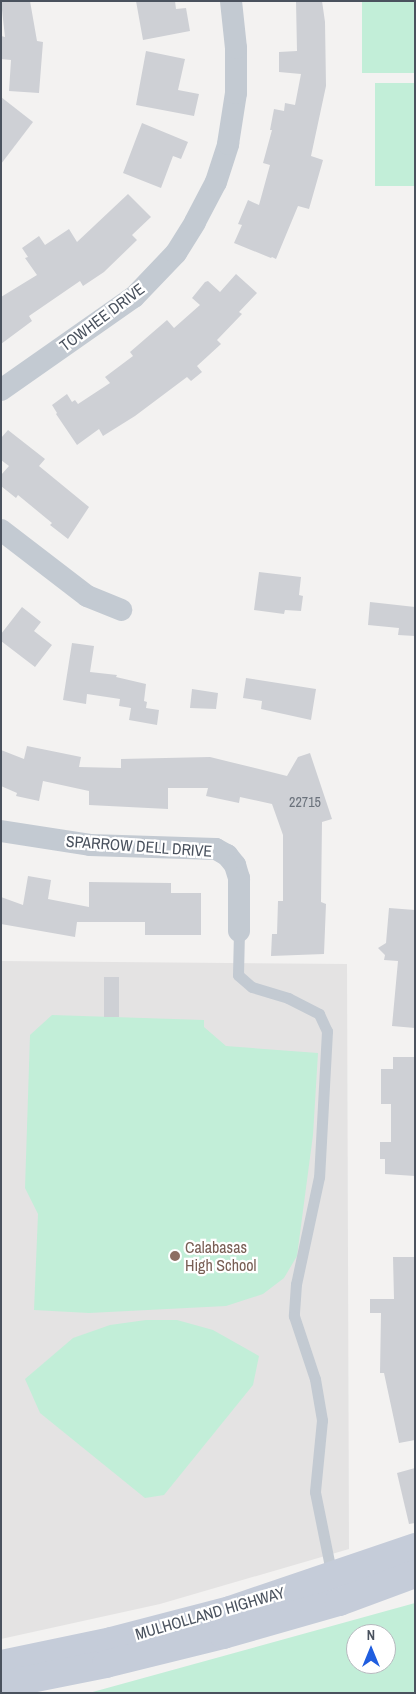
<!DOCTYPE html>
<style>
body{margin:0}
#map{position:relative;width:416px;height:1694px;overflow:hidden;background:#f3f2f1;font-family:"Archivo Narrow",sans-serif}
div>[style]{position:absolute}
.education>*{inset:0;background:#e4e3e3}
.green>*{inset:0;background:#c2eed8;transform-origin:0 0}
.building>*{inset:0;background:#ced0d5;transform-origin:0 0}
.lane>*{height:11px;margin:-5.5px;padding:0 5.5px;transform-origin:5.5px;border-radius:5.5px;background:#c3cad2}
.street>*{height:22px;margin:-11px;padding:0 11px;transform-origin:11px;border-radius:11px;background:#c3cad2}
.secondary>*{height:28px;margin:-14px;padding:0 14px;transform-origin:14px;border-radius:14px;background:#c5ccd9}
.dots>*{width:14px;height:14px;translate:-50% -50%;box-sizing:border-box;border:2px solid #fff;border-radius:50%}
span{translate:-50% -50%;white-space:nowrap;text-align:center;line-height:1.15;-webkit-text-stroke:4.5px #fff;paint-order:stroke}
.number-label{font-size:14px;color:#6b727c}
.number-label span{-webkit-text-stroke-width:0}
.street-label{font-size:16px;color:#4a525e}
.education-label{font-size:16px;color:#785e54}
.left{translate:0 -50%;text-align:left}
.frame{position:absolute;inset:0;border:2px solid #4a525e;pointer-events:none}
.north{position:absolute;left:346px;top:1624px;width:50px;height:50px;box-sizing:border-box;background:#fff;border:1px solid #b7babf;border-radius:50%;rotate:0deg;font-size:14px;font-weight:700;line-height:20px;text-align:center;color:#4a525e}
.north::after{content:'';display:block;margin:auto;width:18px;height:22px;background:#205edf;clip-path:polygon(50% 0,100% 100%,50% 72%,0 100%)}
</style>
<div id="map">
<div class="education">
<i style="clip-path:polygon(1px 961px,347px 964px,349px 1549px,160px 1604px,1px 1639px)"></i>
</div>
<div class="green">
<i style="left:362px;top:1px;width:53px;height:72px"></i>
<i style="left:375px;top:83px;width:40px;height:103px"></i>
<i style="clip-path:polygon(52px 1015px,204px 1020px,204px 1027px,226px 1046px,318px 1053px,313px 1135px,297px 1256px,284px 1278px,263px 1294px,226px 1306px,89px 1313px,34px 1310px,38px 1214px,25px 1188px,30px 1035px)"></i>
<i style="clip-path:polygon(146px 1320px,177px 1320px,213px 1330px,259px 1356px,253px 1385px,164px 1495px,145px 1498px,40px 1413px,25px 1379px,73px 1338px,110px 1325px)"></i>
<i style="clip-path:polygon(evenodd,415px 1603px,415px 1693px,89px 1693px,415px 1603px,356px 1634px,386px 1634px,386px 1664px,356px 1664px,356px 1634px)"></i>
</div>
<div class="building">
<i style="clip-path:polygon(1px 1px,30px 1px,37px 41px,43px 42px,39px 93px,9px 91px,11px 60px,1px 59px,1px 36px,5px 37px)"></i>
<i style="clip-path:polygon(136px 1px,175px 1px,176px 9px,186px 8px,190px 31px,143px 40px)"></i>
<i style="clip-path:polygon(296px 1px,322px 1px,325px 22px,326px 86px,311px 156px,323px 160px,309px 209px,298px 206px,276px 259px,272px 257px,271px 258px,234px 243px,242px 225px,238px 224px,248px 200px,259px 205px,270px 165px,263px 163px,272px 130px,270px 130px,274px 109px,284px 111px,285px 103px,295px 105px,301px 74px,279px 72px,279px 52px,297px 51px)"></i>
<i style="clip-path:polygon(146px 51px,185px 59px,178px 90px,199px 94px,194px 116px,136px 105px)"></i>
<i style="clip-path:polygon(1px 97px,33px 122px,1px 164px)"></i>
<i style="clip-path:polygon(142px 123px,188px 142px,181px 159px,173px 156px,161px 188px,123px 173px)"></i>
<i style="clip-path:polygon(128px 194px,151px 217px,132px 235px,137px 240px,104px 272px,83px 286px,80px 281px,29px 316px,32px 321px,1px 344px,1px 297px,37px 275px,25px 258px,28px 257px,22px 248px,39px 236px,45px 245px,69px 229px,77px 242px)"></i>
<i style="clip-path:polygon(236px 274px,257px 293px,239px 312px,242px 314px,217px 340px,221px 344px,197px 366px,202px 372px,191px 381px,187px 377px,135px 416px,103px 436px,99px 429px,77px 445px,56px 414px,57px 413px,52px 405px,67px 394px,72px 402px,75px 400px,78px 404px,110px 383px,105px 377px,133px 356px,130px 352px,167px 320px,174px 328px,200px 305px,192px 298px,205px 282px,208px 281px,220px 292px)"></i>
<i style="clip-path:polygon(8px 430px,45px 459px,39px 466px,89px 507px,68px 539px,50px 525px,52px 523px,18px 495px,16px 498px,1px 486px,1px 475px,9px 466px,1px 460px,1px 438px)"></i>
<i style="clip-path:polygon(259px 572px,301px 577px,299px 595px,303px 596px,301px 611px,285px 610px,284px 614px,254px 610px)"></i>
<i style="clip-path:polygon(370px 602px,415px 607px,415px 636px,398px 635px,399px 628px,368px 625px)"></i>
<i style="clip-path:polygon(22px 607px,41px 622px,34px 631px,52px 645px,35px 667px,1px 641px,1px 634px)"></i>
<i style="clip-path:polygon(72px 643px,94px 646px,90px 672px,117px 675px,116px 677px,146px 684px,144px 701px,147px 702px,146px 708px,159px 710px,157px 725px,129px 720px,131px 708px,119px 706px,120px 699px,87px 694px,86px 704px,63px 700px)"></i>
<i style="clip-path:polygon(246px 678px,316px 689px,311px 720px,261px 709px,262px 701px,243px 698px)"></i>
<i style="clip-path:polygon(192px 689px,218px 693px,216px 709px,190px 708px)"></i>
<i style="clip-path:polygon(27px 746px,81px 757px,79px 767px,121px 768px,121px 759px,210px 757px,287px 776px,298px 757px,310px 753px,332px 819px,322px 822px,321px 902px,326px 904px,324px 954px,271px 956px,272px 934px,277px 934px,278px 901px,283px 901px,283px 835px,272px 804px,240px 797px,239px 803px,206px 796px,208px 788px,168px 788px,168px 809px,89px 805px,89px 791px,43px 781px,39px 801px,16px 796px,17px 793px,1px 786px,1px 750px,24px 759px)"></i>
<i style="clip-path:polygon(28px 876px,51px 880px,48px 899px,89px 907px,89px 882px,171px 883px,171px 893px,201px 893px,201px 935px,145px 935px,145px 922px,77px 922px,75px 937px,1px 924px,1px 897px,23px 905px)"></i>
<i style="clip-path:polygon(389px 908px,415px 910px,415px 1028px,392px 1026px,398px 961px,384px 960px,385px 955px,378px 948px,386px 943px)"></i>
<i style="left:104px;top:977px;width:15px;height:40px"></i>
<i style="clip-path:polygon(393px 1057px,415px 1057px,415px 1176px,385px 1174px,385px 1159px,380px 1159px,380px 1142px,391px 1142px,391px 1104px,381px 1104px,381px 1069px,393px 1069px)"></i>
<i style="clip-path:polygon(393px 1257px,415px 1257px,415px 1440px,399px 1443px,384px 1373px,380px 1373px,381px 1313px,370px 1313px,370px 1299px,394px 1299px)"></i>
<i style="clip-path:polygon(415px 1468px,415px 1523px,409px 1524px,397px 1473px)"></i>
</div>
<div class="lane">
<i style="left:239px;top:931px;width:44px;rotate:91.3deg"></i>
<i style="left:238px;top:975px;width:18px;rotate:41deg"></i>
<i style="left:252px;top:987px;width:38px;rotate:17deg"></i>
<i style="left:288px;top:998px;width:35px;rotate:27deg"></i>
<i style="left:319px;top:1014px;width:19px;rotate:65deg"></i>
<i style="left:327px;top:1031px;width:146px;rotate:93.1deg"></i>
<i style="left:319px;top:1177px;width:109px;rotate:102.1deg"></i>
<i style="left:296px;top:1284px;width:32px;rotate:94deg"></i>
<i style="left:294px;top:1316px;width:66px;rotate:71.6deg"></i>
<i style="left:315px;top:1379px;width:42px;rotate:80.3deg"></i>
<i style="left:322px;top:1420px;width:72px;rotate:95.6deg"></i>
<i style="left:315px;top:1492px;width:86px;rotate:78.6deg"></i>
</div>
<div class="street">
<i style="left:1px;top:390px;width:162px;rotate:-35deg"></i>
<i style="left:134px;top:297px;width:61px;rotate:-46.3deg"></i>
<i style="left:176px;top:253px;width:36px;rotate:-58deg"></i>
<i style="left:195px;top:222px;width:45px;rotate:-62.3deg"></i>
<i style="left:216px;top:182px;width:40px;rotate:-72deg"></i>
<i style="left:228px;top:144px;width:52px;rotate:-81.1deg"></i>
<i style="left:236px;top:93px;width:45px;rotate:-90deg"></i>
<i style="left:236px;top:48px;width:47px;rotate:-96.1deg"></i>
<i style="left:1px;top:530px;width:108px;rotate:37.5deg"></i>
<i style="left:87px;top:596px;width:37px;rotate:22deg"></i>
<i style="left:1px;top:831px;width:90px;rotate:8.9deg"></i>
<i style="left:90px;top:845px;width:126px;rotate:1.8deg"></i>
<i style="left:216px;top:849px;width:13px;rotate:29deg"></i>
<i style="left:227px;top:855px;width:13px;rotate:51deg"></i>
<i style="left:235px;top:865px;width:14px;rotate:73deg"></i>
<i style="left:239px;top:878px;width:53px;rotate:90deg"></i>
</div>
<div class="secondary">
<i style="left:1px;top:1664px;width:112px;rotate:-11.8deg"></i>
<i style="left:111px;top:1641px;width:123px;rotate:-14.6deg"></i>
<i style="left:230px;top:1610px;width:195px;rotate:-18.8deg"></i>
<i style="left:1px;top:1685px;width:107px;rotate:-11.3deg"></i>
<i style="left:106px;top:1664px;width:121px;rotate:-13.9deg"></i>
<i style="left:223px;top:1635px;width:121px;rotate:-15.9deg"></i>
<i style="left:339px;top:1602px;width:81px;rotate:-20.2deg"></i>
</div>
<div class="dots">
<i style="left:175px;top:1256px;background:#8d6e63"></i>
</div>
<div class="number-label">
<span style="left:305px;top:802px">22715</span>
</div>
<div class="street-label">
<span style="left:102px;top:317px;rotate:-37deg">TOWHEE DRIVE</span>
<span style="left:139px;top:846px;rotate:4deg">SPARROW DELL DRIVE</span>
<span style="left:210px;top:1613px;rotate:-16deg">MULHOLLAND HIGHWAY</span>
</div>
<div class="education-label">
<span class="left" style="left:185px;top:1256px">Calabasas<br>High School</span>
</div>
<div class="frame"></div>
<div class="north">N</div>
</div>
